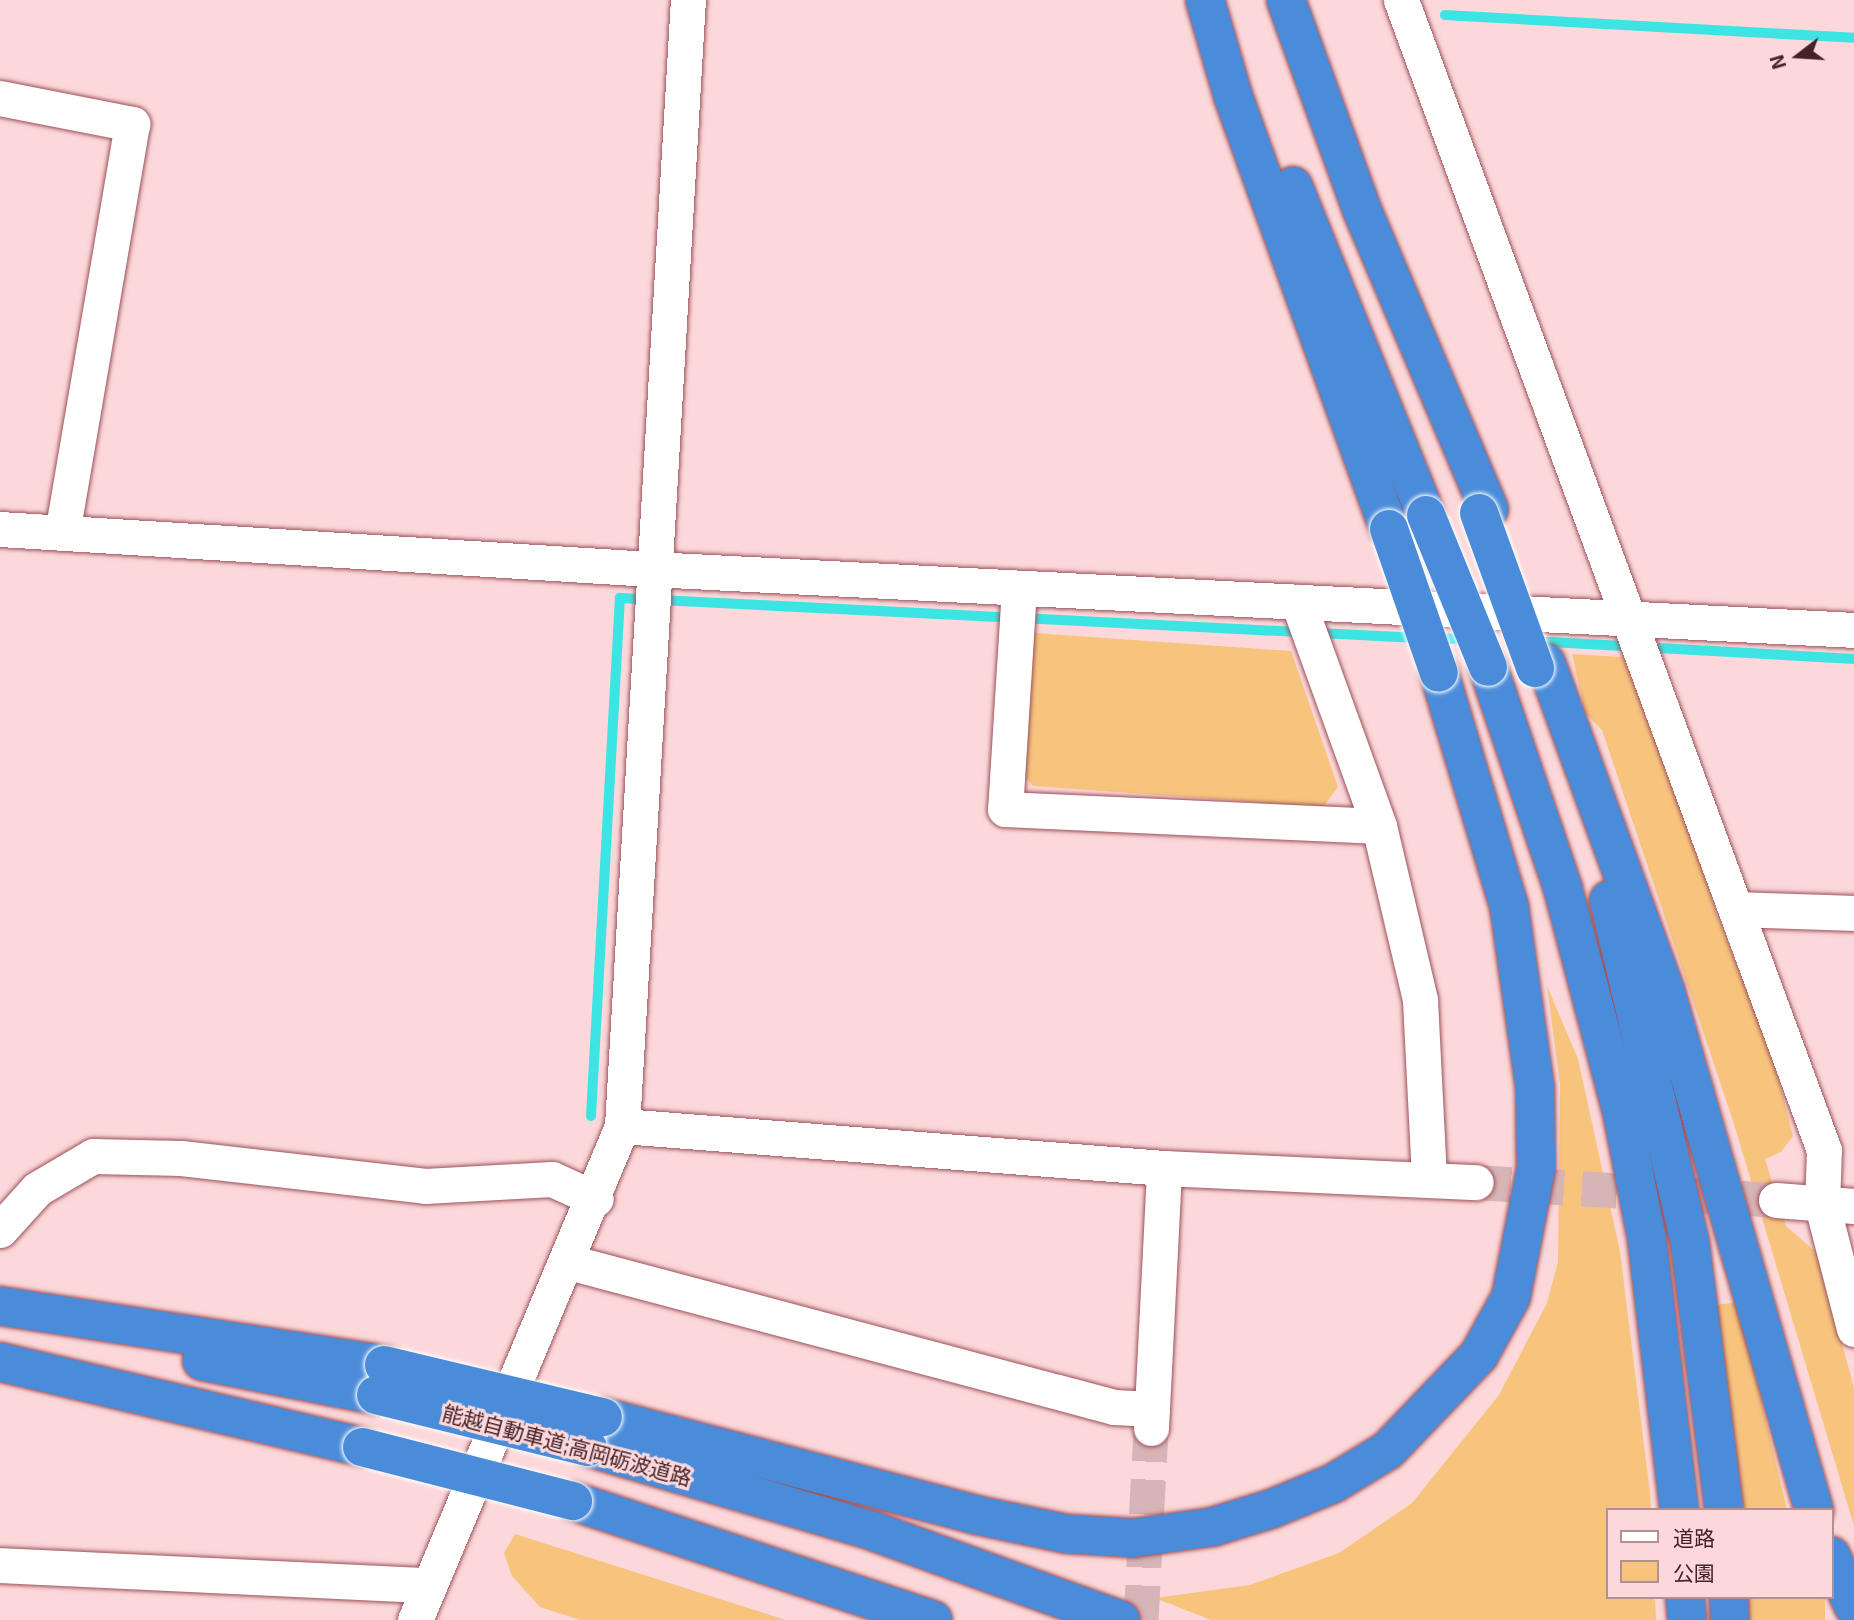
<!DOCTYPE html>
<meta charset="utf-8">
<style>
body{margin:0}
#map{position:relative;width:1854px;height:1620px;overflow:hidden;background:#fcd8da;font-family:"Exo 2","Noto Sans JP",sans-serif}
div>[style]{position:absolute}
.green>*{inset:0;background:#f7c47e;transform-origin:0 0}
.stream>*{height:10px;margin:-5px;padding:0 5px;transform-origin:5px;border-radius:5px;background:#3ce4e3}
.minor-tunnel>*{height:35px;margin-top:-17.5px;transform-origin:0;background:repeating-linear-gradient(90deg,#d7b4b6 0 35px,transparent 0 53px)}
.roads{filter:drop-shadow(0 0 2px #9c5159) drop-shadow(0 0 2px #9c5159)}
.minor>*{height:35px;margin:-17.5px;padding:0 17.5px;transform-origin:17.5px;border-radius:17.5px;background:#fff}
.highway>*{height:38px;margin:-19px;padding:0 19px;transform-origin:19px;border-radius:19px;background:#4b8cda}
.bridges{filter:drop-shadow(0 0 2px #fff) drop-shadow(0 0 2px #fff)}
.highway-bridge>*{height:38px;margin:-19px;padding:0 19px;transform-origin:19px;border-radius:19px;background:#4b8cda}
span{translate:-50% -50%;white-space:nowrap;text-align:center;line-height:1.15;-webkit-text-stroke:6px #fcd8da;paint-order:stroke}
.street-label{font-size:21px;color:#442326}
.legend{position:absolute;left:1606px;top:1508px;width:228px;height:91px;box-sizing:border-box;background:#fcd8da;border:2px solid #b29092;margin:0;padding:9px 12px;list-style:none;font-size:21px;color:#442326}
.legend li{display:flex;align-items:center;gap:14px;height:35px}
.legend b{width:35px;border:2px solid #b29092}
.north{position:absolute;left:1763px;top:21px;width:70px;height:70px;-webkit-text-stroke:5px #fcd8da;paint-order:stroke;rotate:253deg;font-size:19px;font-weight:700;line-height:28px;text-align:center;color:#442326}
.north::after{content:'';display:block;margin:auto;width:24px;height:32px;background:#442326;clip-path:polygon(50% 0,100% 100%,50% 72%,0 100%)}
</style>
<div id="map">
<div class="green">
<i style="clip-path:polygon(1034px 633px,1291px 651px,1338px 787px,1323px 807px,1033px 786px,1023px 774px)"></i>
<i style="clip-path:polygon(1572px 654px,1637px 658px,1716px 912px,1774px 1060px,1793px 1136px,1781px 1152px,1765px 1159px,1786px 1226px,1818px 1254px,1854px 1388px,1854px 1526px,1734px 1124px,1602px 730px,1585px 713px)"></i>
<i style="clip-path:polygon(1547px 986px,1578px 1059px,1620px 1251px,1650px 1493px,1651px 1510px,1607px 1510px,1607px 1597px,1655px 1597px,1656px 1620px,1211px 1620px,1155px 1598px,1250px 1585px,1339px 1553px,1412px 1503px,1499px 1395px,1547px 1303px,1558px 1262px,1560px 1085px)"></i>
<i style="clip-path:polygon(1738px 1302px,1787px 1510px,1744px 1510px,1709px 1306px)"></i>
<i style="clip-path:polygon(515px 1534px,786px 1620px,580px 1620px,540px 1607px,512px 1576px,504px 1553px)"></i>
<i style="left:1746px;top:1597px;width:79px;height:23px"></i>
</div>
<div class="stream">
<i style="left:1445px;top:15px;width:410px;rotate:3.2deg"></i>
<i style="left:1434px;top:638px;width:36px;rotate:2deg"></i>
<i style="left:1532px;top:641px;width:323px;rotate:3.2deg"></i>
<i style="left:591px;top:1116px;width:519px;rotate:-86.8deg"></i>
<i style="left:620px;top:598px;width:799px;rotate:2.87deg"></i>
</div>
<div class="minor-tunnel">
<i style="left:1476px;top:1182px;width:301px;rotate:3.4deg"></i>
<i style="left:1141px;top:1620px;width:192px;rotate:-87deg"></i>
</div>
<div class="roads">
<div class="minor">
<i style="left:1401px;top:0;width:1225px;rotate:69.81deg"></i>
<i style="left:1824px;top:1150px;width:55px;rotate:92.1deg"></i>
<i style="left:1822px;top:1205px;width:128px;rotate:75.5deg"></i>
<i style="left:0;top:98px;width:135px;rotate:11.1deg"></i>
<i style="left:132px;top:124px;width:414px;rotate:99.7deg"></i>
<i style="left:0;top:529px;width:652px;rotate:3.52deg"></i>
<i style="left:651px;top:569px;width:1205px;rotate:2.9deg"></i>
<i style="left:1019px;top:588px;width:221px;rotate:93.6deg"></i>
<i style="left:1005px;top:809px;width:374px;rotate:2.6deg"></i>
<i style="left:1298px;top:602px;width:238px;rotate:70.1deg"></i>
<i style="left:1379px;top:826px;width:179px;rotate:76.7deg"></i>
<i style="left:1420px;top:1000px;width:179px;rotate:87.1deg"></i>
<i style="left:1736px;top:909px;width:118px;rotate:1.9deg"></i>
<i style="left:622px;top:1126px;width:544px;rotate:4.43deg"></i>
<i style="left:1164px;top:1168px;width:312px;rotate:2.6deg"></i>
<i style="left:1776px;top:1200px;width:78px;rotate:4.4deg"></i>
<i style="left:0;top:1230px;width:55px;rotate:-47.9deg"></i>
<i style="left:37px;top:1189px;width:65px;rotate:-30.5deg"></i>
<i style="left:93px;top:1156px;width:88px;rotate:1.3deg"></i>
<i style="left:181px;top:1158px;width:246px;rotate:6.5deg"></i>
<i style="left:425px;top:1186px;width:127px;rotate:-3.2deg"></i>
<i style="left:552px;top:1179px;width:48px;rotate:24.4deg"></i>
<i style="left:569px;top:1262px;width:564px;rotate:14.9deg"></i>
<i style="left:1114px;top:1407px;width:38px;rotate:3deg"></i>
<i style="left:1151px;top:1428px;width:260px;rotate:-87.1deg"></i>
<i style="left:0;top:1565px;width:427px;rotate:2.7deg"></i>
<i style="left:415px;top:1620px;width:536px;rotate:-67.26deg"></i>
<i style="left:622px;top:1126px;width:1128px;rotate:-86.65deg"></i>
</div>
<div class="highway">
<i style="left:1205px;top:0;width:100px;rotate:73.7deg"></i>
<i style="left:1233px;top:96px;width:460px;rotate:70.2deg"></i>
<i style="left:1286px;top:0;width:223px;rotate:70.1deg"></i>
<i style="left:1362px;top:210px;width:325px;rotate:67deg"></i>
<i style="left:1293px;top:186px;width:355px;rotate:68deg"></i>
<i style="left:1546px;top:663px;width:351px;rotate:70deg"></i>
<i style="left:1666px;top:993px;width:538px;rotate:74.03deg"></i>
<i style="left:1488px;top:667px;width:234px;rotate:71.3deg"></i>
<i style="left:1563px;top:889px;width:231px;rotate:75.2deg"></i>
<i style="left:1622px;top:1112px;width:130px;rotate:78.9deg"></i>
<i style="left:1647px;top:1240px;width:272px;rotate:83.2deg"></i>
<i style="left:1609px;top:900px;width:352px;rotate:76.7deg"></i>
<i style="left:1690px;top:1243px;width:269px;rotate:82.7deg"></i>
<i style="left:0;top:1306px;width:389px;rotate:8.7deg"></i>
<i style="left:202px;top:1361px;width:177px;rotate:11.1deg"></i>
<i style="left:0;top:1362px;width:372px;rotate:13.2deg"></i>
<i style="left:603px;top:1417px;width:386px;rotate:14.7deg"></i>
<i style="left:976px;top:1515px;width:94px;rotate:11.7deg"></i>
<i style="left:1068px;top:1534px;width:65px;rotate:3.5deg"></i>
<i style="left:1133px;top:1538px;width:80px;rotate:-7.9deg"></i>
<i style="left:1212px;top:1527px;width:62px;rotate:-17deg"></i>
<i style="left:1271px;top:1509px;width:68px;rotate:-22.4deg"></i>
<i style="left:1334px;top:1483px;width:63px;rotate:-31.4deg"></i>
<i style="left:1388px;top:1450px;width:132px;rotate:-46.2deg"></i>
<i style="left:1479px;top:1355px;width:66px;rotate:-61.1deg"></i>
<i style="left:1511px;top:1297px;width:131px;rotate:-79deg"></i>
<i style="left:1536px;top:1168px;width:80px;rotate:-90.7deg"></i>
<i style="left:1535px;top:1088px;width:184px;rotate:-98.1deg"></i>
<i style="left:1509px;top:906px;width:243px;rotate:-106.7deg"></i>
<i style="left:588px;top:1447px;width:297px;rotate:16.4deg"></i>
<i style="left:873px;top:1531px;width:263px;rotate:19.8deg"></i>
<i style="left:573px;top:1501px;width:379px;rotate:18.3deg"></i>
<i style="left:1831px;top:1556px;width:56px;rotate:65.7deg"></i>
<i style="left:1685px;top:1597px;width:23px;rotate:85deg"></i>
<i style="left:1729px;top:1597px;width:23px;rotate:88deg"></i>
</div>
</div>
<div class="bridges">
<div class="highway-bridge">
<i style="left:1479px;top:513px;width:165px;rotate:70.1deg"></i>
<i style="left:1426px;top:515px;width:164px;rotate:67.8deg"></i>
<i style="left:1389px;top:529px;width:152px;rotate:70.9deg"></i>
<i style="left:384px;top:1365px;width:225px;rotate:13.4deg"></i>
<i style="left:376px;top:1395px;width:218px;rotate:13.8deg"></i>
<i style="left:362px;top:1447px;width:218px;rotate:14.4deg"></i>
</div>
</div>
<div class="street-label">
<span style="left:567px;top:1445px;rotate:15deg">能越自動車道;高岡砺波道路</span>
</div>
<ul class="legend">
<li><b style="height:9px;background:#fff"></b>道路</li>
<li><b style="height:19px;background:#f7c47e"></b>公園</li>
</ul>
<div class="north">N</div>
</div>
